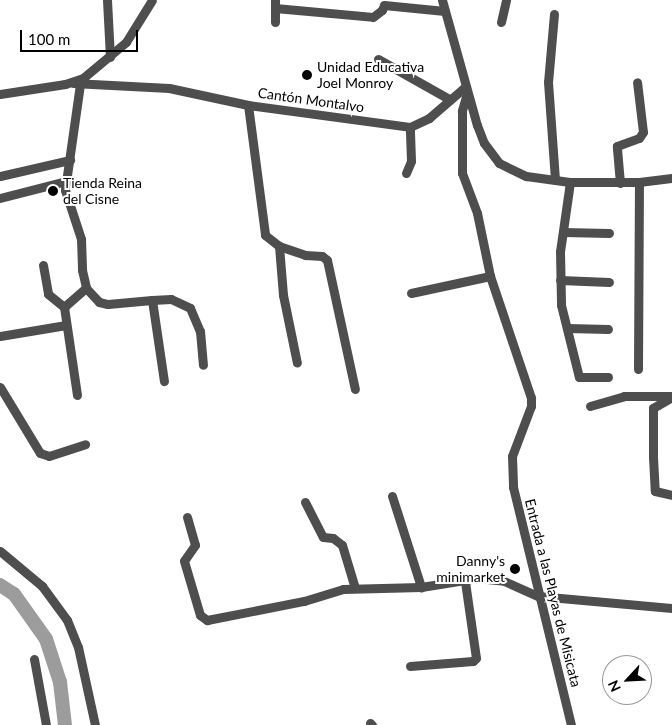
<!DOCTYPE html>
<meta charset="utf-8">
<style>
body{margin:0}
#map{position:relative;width:672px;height:725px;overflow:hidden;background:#fff;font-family:Lato,sans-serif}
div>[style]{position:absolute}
.river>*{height:14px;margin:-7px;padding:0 7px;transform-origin:7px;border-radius:7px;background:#9c9c9c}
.minor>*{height:9px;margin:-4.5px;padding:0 4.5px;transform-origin:4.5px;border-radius:4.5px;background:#4e4e4e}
.dots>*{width:14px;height:14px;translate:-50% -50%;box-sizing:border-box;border:2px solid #fff;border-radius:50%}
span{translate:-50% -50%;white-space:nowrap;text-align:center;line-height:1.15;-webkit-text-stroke:4px #fff;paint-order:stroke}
.poi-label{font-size:14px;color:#000}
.left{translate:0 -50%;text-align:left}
.right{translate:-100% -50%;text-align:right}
.street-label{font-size:14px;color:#000}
.north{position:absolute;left:602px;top:655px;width:50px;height:50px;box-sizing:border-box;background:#fff;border:1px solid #999;border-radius:50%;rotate:245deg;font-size:14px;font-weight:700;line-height:20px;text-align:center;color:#000}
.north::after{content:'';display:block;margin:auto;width:18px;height:22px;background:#000;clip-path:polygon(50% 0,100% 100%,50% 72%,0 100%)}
.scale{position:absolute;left:20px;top:30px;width:118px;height:22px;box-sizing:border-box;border:2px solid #000;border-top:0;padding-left:6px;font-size:15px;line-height:18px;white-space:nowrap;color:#000;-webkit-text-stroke:4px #fff;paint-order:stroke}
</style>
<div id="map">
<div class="river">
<i style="left:0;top:585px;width:17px;rotate:33deg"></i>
<i style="left:14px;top:594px;width:55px;rotate:54.6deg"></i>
<i style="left:46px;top:639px;width:45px;rotate:72deg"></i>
<i style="left:60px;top:682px;width:43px;rotate:83.4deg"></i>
</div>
<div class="minor">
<i style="left:107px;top:0;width:57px;rotate:87deg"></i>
<i style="left:275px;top:0;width:8px;rotate:90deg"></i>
<i style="left:275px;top:8px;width:98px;rotate:5.2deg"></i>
<i style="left:373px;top:17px;width:11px;rotate:-38deg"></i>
<i style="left:382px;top:10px;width:5px;rotate:-68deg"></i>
<i style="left:442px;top:0;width:130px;rotate:74.4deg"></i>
<i style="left:477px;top:125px;width:19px;rotate:69deg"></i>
<i style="left:484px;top:143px;width:25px;rotate:53deg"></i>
<i style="left:499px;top:163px;width:30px;rotate:26deg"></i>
<i style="left:526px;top:176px;width:44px;rotate:7.8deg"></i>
<i style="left:570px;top:182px;width:69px"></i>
<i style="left:639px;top:182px;width:33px;rotate:-7deg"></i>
<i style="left:384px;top:5px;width:61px;rotate:5.6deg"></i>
<i style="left:275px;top:8px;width:14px;rotate:90deg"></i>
<i style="left:554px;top:14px;width:68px;rotate:95deg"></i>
<i style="left:548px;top:82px;width:98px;rotate:85.9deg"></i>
<i style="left:501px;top:22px;width:23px;rotate:-77deg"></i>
<i style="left:378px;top:59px;width:81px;rotate:29.4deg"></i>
<i style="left:73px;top:83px;width:96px;rotate:3deg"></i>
<i style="left:169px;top:88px;width:81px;rotate:12.1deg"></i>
<i style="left:248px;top:105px;width:163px;rotate:7.7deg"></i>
<i style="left:410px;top:127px;width:21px;rotate:-25deg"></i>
<i style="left:429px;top:118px;width:48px;rotate:-40.7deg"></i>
<i style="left:80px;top:84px;width:107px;rotate:98.1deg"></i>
<i style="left:65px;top:190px;width:52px;rotate:71.9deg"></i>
<i style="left:81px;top:239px;width:31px;rotate:88deg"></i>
<i style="left:82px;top:270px;width:18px;rotate:77deg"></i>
<i style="left:86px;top:288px;width:19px;rotate:47deg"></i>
<i style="left:99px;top:302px;width:9px;rotate:13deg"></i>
<i style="left:108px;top:304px;width:44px;rotate:-5.2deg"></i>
<i style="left:152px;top:300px;width:82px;rotate:81.6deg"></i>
<i style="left:467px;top:93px;width:19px;rotate:106deg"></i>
<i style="left:462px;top:111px;width:62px;rotate:90deg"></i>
<i style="left:462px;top:173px;width:43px;rotate:69.4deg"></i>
<i style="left:477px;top:213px;width:64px;rotate:78.3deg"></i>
<i style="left:490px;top:276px;width:129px;rotate:71.4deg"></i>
<i style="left:531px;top:398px;width:8px;rotate:90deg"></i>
<i style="left:531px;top:406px;width:53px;rotate:110.8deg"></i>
<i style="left:512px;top:456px;width:31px;rotate:88deg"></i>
<i style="left:513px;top:487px;width:245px;rotate:76.3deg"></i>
<i style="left:0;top:94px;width:66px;rotate:-8.7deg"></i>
<i style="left:65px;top:84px;width:19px;rotate:-18deg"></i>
<i style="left:83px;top:78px;width:56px;rotate:-39.9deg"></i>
<i style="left:126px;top:42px;width:49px;rotate:-58.2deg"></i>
<i style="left:248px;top:105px;width:131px;rotate:82.5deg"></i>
<i style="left:265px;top:235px;width:18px;rotate:38deg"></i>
<i style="left:279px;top:246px;width:28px;rotate:19deg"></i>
<i style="left:305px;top:255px;width:17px;rotate:3deg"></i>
<i style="left:322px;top:256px;width:6px;rotate:39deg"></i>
<i style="left:327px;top:260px;width:132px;rotate:77.8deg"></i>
<i style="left:406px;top:173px;width:13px;rotate:-67deg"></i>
<i style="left:411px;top:161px;width:34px;rotate:-92deg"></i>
<i style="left:0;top:176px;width:72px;rotate:-12.9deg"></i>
<i style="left:570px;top:182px;width:70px;rotate:98.2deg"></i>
<i style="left:560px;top:251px;width:54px;rotate:88.9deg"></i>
<i style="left:561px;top:305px;width:74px;rotate:76deg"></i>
<i style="left:579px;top:377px;width:29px"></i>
<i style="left:620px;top:183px;width:37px;rotate:-95deg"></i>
<i style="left:617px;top:146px;width:23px;rotate:-20deg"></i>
<i style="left:639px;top:138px;width:7px;rotate:-56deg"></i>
<i style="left:643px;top:132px;width:50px;rotate:-96.8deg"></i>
<i style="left:0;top:198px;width:68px;rotate:-14.4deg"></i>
<i style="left:563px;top:232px;width:46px;rotate:1.2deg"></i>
<i style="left:279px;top:246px;width:49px;rotate:85.3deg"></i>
<i style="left:283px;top:295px;width:69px;rotate:78.4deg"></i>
<i style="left:43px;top:265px;width:29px;rotate:80deg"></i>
<i style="left:48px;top:294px;width:21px;rotate:39deg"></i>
<i style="left:560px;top:280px;width:49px;rotate:2.3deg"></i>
<i style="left:411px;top:293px;width:81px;rotate:-12.1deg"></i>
<i style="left:152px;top:300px;width:19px;rotate:-3deg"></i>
<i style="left:171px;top:299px;width:21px;rotate:25deg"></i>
<i style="left:190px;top:308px;width:25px;rotate:67deg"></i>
<i style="left:200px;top:331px;width:34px;rotate:85deg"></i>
<i style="left:567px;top:328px;width:41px;rotate:1.4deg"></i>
<i style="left:0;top:336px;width:67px;rotate:-9.5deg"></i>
<i style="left:638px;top:369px;width:187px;rotate:-89.7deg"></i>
<i style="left:0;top:387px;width:77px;rotate:58.8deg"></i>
<i style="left:40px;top:453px;width:9px;rotate:18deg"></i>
<i style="left:49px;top:456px;width:38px;rotate:-18deg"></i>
<i style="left:77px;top:395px;width:89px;rotate:-98.4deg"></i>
<i style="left:64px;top:307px;width:29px;rotate:-41deg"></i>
<i style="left:672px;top:397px;width:22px;rotate:150deg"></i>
<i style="left:653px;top:408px;width:49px;rotate:90deg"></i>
<i style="left:653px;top:457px;width:34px;rotate:87deg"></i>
<i style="left:655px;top:491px;width:17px;rotate:13deg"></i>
<i style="left:590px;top:406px;width:35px;rotate:-16deg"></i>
<i style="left:624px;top:396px;width:48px"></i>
<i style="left:392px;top:496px;width:96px;rotate:72.3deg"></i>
<i style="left:305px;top:502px;width:39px;rotate:63deg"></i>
<i style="left:323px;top:537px;width:10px;rotate:6deg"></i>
<i style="left:333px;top:538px;width:11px;rotate:38deg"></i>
<i style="left:342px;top:545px;width:45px;rotate:73.2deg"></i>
<i style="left:187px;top:517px;width:29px;rotate:74deg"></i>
<i style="left:195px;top:545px;width:19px;rotate:125deg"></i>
<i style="left:184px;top:561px;width:56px;rotate:73.5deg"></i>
<i style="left:200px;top:615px;width:9px;rotate:36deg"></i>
<i style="left:207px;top:620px;width:99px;rotate:-11.1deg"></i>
<i style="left:304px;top:601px;width:41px;rotate:-17.1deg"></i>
<i style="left:343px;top:589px;width:78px;rotate:-1.5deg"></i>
<i style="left:421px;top:587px;width:57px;rotate:-9.1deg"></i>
<i style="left:477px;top:578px;width:27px;rotate:6deg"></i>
<i style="left:504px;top:581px;width:37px;rotate:24deg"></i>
<i style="left:538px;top:596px;width:135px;rotate:5.1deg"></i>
<i style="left:0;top:551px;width:55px;rotate:39.8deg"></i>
<i style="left:42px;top:586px;width:42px;rotate:53.7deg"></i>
<i style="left:67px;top:620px;width:29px;rotate:68deg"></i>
<i style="left:78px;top:647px;width:80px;rotate:77.7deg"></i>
<i style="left:34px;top:659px;width:67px;rotate:79.7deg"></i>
<i style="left:410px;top:666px;width:63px;rotate:-4.5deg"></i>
<i style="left:473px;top:661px;width:4px;rotate:-45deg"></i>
<i style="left:476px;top:658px;width:77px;rotate:-98.2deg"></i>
<i style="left:370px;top:723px;width:3px;rotate:45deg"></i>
</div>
<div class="dots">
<i style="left:307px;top:75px;background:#000"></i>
<i style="left:53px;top:191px;background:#000"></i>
<i style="left:515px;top:569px;background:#000"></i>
</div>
<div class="poi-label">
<span class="left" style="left:317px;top:75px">Unidad Educativa<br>Joel Monroy</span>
<span class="left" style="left:63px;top:191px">Tienda Reina<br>del Cisne</span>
<span class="right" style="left:505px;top:569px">Danny's<br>minimarket</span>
</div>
<div class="street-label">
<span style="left:311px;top:100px;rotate:8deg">Cantón Montalvo</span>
<span style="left:553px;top:593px;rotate:76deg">Entrada a las Playas de Misicata</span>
</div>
<div class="north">N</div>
<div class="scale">100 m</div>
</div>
